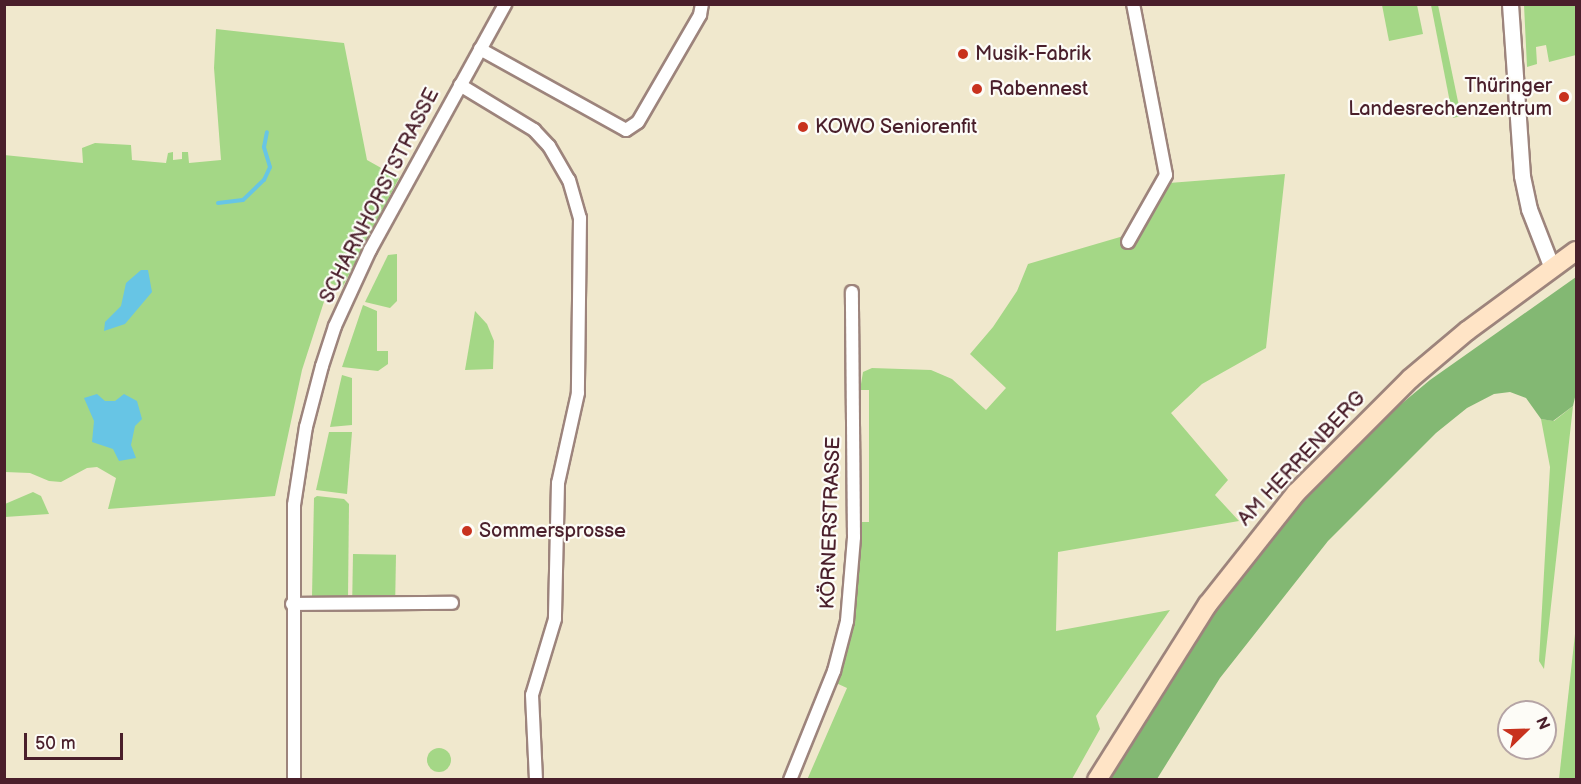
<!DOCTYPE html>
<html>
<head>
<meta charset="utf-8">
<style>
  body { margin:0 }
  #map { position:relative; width:1581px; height:784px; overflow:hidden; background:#f0e8cd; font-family:"Balsamiq Sans",sans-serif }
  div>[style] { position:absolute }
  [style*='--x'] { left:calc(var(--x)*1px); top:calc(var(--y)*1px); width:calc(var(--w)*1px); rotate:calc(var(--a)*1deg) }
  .green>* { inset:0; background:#a4d786; transform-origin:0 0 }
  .round { border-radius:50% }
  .forest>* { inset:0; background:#83b873 }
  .water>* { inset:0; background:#67c5e5 }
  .stream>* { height:4px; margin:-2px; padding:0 2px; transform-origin:2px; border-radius:2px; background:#67c5e5 }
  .roads { filter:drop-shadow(2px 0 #9d847c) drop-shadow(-2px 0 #9d847c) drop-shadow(0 2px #9d847c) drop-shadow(0 -2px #9d847c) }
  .minor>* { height:12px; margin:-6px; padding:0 6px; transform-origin:6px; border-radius:6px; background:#fff }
  .tertiary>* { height:15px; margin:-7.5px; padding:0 7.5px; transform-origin:7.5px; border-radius:7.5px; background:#fff }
  .secondary>* { height:18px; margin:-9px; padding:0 9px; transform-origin:9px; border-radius:9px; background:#ffe4c6 }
  .dots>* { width:16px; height:16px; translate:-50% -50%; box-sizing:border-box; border:3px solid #fdfcf7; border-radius:50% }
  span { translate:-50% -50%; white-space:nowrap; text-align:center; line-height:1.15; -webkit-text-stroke:4.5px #fdfcf7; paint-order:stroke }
  .poi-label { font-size:20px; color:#4a1f2b }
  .left { translate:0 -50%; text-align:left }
  .right { translate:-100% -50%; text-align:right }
  .street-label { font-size:20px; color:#4a1f2b }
  .frame { position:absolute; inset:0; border:6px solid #4a1f2b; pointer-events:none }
  .north { position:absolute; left:1497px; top:700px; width:60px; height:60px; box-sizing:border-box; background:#fdfcf7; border:2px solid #b5a4a5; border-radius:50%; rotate:67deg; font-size:16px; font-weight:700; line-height:24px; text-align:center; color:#4a1f2b }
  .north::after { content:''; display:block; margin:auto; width:21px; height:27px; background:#c8321e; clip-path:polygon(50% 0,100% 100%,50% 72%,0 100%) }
  .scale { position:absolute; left:24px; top:733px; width:99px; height:27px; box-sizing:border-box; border:3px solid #4a1f2b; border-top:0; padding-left:8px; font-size:18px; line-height:21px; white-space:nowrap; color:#4a1f2b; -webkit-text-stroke:4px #fdfcf7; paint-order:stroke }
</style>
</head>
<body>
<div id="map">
  <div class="green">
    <i style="clip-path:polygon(1382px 5px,1417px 5px,1423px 34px,1389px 41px)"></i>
    <i style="clip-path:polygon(1431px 5px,1438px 5px,1461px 116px,1453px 118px)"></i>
    <i style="clip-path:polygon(1524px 5px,1576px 5px,1576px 55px,1549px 62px,1546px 45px,1536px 47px,1537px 64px,1527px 67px)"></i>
    <i style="clip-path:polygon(216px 29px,344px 43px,367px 160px,399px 178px,342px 288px,330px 283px,302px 370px,275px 496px,108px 509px,116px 478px,97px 467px,87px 468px,61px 482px,49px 481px,30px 473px,5px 472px,4px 155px,83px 163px,82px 148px,95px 143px,131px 145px,132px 160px,166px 163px,168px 153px,173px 152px,173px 160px,182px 159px,182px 152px,188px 152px,189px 163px,221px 160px,214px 68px)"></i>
    <i style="clip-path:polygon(1285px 174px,1266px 348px,1202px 384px,1171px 413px,1228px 480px,1215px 495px,1239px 521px,1058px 552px,1056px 631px,1170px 610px,1096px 716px,1100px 729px,1072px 779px,807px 780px,847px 688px,836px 683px,853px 622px,860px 522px,869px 522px,869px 390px,860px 390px,863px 372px,872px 368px,931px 370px,952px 379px,986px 410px,1006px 388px,970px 354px,993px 327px,1017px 291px,1028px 264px,1144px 230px,1169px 183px)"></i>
    <i style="clip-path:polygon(397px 254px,397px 301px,390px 308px,365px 302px,388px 255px)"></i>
    <i style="clip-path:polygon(363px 305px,377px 311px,377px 351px,388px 351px,388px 364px,378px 371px,342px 367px)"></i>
    <i style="clip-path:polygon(475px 311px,487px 324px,494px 341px,493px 369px,465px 370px)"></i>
    <i style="clip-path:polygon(342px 375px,352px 378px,352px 425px,330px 427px)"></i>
    <i style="clip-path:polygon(1573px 406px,1544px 669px,1539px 661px,1550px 467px,1541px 419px,1554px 421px)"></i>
    <i style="clip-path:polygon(329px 432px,352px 432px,347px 494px,316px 490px)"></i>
    <i style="clip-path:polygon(33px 492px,41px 496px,49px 514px,5px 517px,5px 504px)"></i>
    <i style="clip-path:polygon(317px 496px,344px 499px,349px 504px,348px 598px,312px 596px,314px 498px)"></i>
    <i style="left:353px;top:554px;width:43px;height:45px;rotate:1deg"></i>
    <i style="clip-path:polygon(1576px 625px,1576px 779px,1559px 779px)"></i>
    <i class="round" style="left:427px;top:748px;width:24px;height:24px"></i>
  </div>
  <div class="forest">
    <i style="clip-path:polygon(1576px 277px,1576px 393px,1573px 406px,1553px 421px,1541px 419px,1526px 398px,1510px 392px,1494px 394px,1467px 408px,1436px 433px,1328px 541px,1220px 678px,1157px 779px,1106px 780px,1145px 712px,1221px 600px,1272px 534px,1318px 483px,1370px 430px,1430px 380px)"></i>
  </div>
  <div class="water">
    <i style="clip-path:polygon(141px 270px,148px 270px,152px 292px,125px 324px,104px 331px,105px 322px,121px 306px,126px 283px)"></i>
    <i style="clip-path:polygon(97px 394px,105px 401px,115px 401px,124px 394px,137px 401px,142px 419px,135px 426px,131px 445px,136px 458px,119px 461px,113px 449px,92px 442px,94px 421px,84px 398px)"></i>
  </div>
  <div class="stream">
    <i style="--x:218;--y:203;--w:25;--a:-7"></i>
    <i style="--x:243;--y:200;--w:29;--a:-44"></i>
    <i style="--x:264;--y:180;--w:14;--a:-65"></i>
    <i style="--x:270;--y:167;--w:21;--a:-107"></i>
    <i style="--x:264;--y:147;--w:15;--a:-79"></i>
  </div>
  <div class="roads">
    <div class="minor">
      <i style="--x:480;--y:49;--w:167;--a:29"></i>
      <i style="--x:626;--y:130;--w:14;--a:-34"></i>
      <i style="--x:638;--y:122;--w:124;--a:-59.9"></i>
      <i style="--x:700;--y:15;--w:11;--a:-80"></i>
      <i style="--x:460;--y:85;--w:87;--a:31.3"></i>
      <i style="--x:534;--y:130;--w:22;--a:47"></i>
      <i style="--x:549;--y:146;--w:39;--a:60"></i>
      <i style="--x:569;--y:180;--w:40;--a:74"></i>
      <i style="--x:580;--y:218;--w:175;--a:90.7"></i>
      <i style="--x:578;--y:393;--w:92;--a:102.5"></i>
      <i style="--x:558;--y:483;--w:136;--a:91.3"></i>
      <i style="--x:555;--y:619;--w:79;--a:106.8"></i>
      <i style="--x:532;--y:695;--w:85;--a:87.3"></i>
      <i style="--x:1128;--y:242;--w:77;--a:-60.4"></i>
      <i style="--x:1166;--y:175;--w:174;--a:-100.9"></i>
      <i style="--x:292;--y:604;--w:160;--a:-0.4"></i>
      <i style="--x:294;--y:780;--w:275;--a:-90"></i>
      <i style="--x:294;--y:505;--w:79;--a:-81.3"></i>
      <i style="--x:306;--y:427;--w:63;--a:-75.3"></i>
      <i style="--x:322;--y:366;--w:42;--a:-72"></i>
      <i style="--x:335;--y:326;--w:84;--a:-65.3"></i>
      <i style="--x:370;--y:250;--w:281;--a:-61.2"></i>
      <i style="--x:790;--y:780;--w:118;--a:-68"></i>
      <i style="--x:834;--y:671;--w:52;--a:-75.4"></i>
      <i style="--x:847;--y:621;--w:84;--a:-85.2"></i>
      <i style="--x:854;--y:537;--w:245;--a:-90.5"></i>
    </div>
    <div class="tertiary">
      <i style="--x:1510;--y:4;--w:172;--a:86"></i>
      <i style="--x:1522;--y:176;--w:34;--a:78"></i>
      <i style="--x:1529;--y:209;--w:63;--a:68.7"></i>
    </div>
    <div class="secondary">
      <i style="--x:1097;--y:780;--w:208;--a:-57.8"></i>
      <i style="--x:1208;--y:604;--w:142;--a:-51.6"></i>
      <i style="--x:1296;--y:493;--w:161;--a:-45"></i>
      <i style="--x:1410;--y:379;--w:75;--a:-40.1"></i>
      <i style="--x:1467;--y:331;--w:135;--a:-36.3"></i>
    </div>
  </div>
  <div class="dots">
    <i style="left:963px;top:54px;background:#c8321e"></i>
    <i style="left:977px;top:89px;background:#c8321e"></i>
    <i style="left:1564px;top:97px;background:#c8321e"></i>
    <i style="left:803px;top:127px;background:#c8321e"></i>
    <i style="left:467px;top:531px;background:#c8321e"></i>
  </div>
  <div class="poi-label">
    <span class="left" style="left:975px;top:54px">Musik-Fabrik</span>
    <span class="right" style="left:1552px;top:98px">Thüringer<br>Landesrechenzentrum</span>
    <span class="left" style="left:989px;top:89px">Rabennest</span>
    <span class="left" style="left:815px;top:127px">KOWO Seniorenfit</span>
    <span class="left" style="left:479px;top:531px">Sommersprosse</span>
  </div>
  <div class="street-label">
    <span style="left:380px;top:196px;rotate:-63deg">SCHARNHORSTSTRASSE</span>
    <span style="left:1302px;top:459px;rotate:-47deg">AM HERRENBERG</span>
    <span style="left:831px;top:523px;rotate:-88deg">KÖRNERSTRASSE</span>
  </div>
  <div class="frame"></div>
  <div class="north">N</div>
  <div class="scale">50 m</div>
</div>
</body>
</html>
